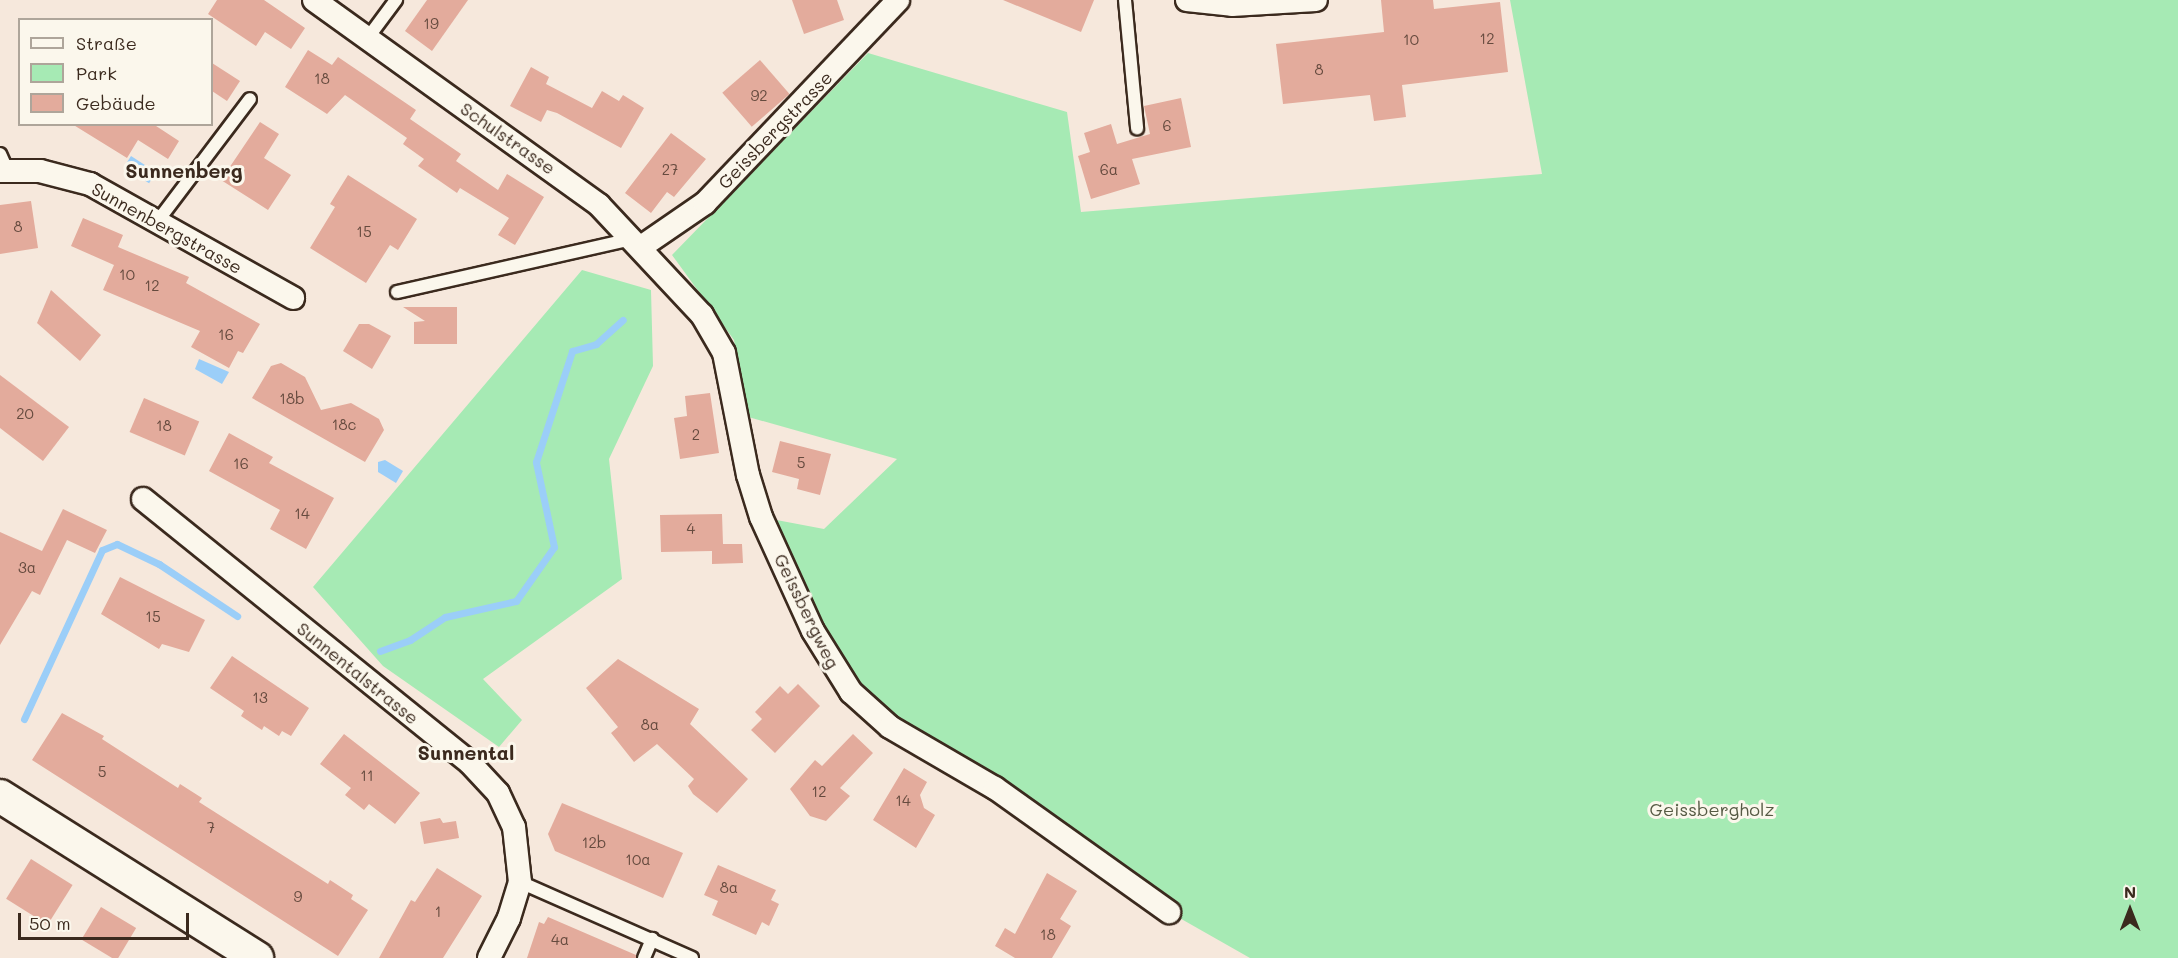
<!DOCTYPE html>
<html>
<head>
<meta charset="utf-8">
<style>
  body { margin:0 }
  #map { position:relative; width:2178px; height:958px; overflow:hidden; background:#f6e8dc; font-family:Mali,sans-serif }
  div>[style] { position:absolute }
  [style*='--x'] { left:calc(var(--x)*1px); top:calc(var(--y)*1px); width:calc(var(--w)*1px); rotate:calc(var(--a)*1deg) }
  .green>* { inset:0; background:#a6eab4 }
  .water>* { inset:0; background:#9bcef8; transform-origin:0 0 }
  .stream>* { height:7px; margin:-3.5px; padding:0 3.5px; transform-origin:3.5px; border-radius:3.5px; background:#9bcef8 }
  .building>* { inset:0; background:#e3ab9c; transform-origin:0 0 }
  .roads { filter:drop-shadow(2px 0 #3b2a1e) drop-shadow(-2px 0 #3b2a1e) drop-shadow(0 2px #3b2a1e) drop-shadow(0 -2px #3b2a1e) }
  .lane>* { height:12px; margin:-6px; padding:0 6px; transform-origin:6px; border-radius:6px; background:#fbf7ec }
  .street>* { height:22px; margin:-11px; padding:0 11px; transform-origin:11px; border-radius:11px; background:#fbf7ec }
  .secondary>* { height:32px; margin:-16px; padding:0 16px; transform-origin:16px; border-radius:16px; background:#fbf7ec }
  span { translate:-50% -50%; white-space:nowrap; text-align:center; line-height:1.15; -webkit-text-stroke:6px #fbf7ec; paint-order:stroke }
  .number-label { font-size:15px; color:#654a3e }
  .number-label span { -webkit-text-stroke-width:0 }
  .street-label { font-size:18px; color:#3b2a1e }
  .park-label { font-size:18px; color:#565a44 }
  .neighbourhood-label { font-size:20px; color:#3b2a1e; font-weight:700 }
  .legend { position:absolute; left:18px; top:18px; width:195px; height:108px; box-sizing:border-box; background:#fbf7ec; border:2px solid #aea59a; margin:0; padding:8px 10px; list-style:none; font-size:18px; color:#3b2a1e }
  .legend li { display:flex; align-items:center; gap:12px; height:30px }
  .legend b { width:30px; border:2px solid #aea59a }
  .north { position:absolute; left:2100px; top:880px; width:60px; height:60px; -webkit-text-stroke:4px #fbf7ec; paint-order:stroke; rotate:0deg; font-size:16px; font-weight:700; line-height:24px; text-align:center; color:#3b2a1e }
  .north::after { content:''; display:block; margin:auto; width:21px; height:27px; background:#3b2a1e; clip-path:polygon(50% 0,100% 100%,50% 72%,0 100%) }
  .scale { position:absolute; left:18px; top:913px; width:171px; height:27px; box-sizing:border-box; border:3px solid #3b2a1e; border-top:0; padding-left:8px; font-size:18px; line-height:21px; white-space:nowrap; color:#3b2a1e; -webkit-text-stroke:4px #fbf7ec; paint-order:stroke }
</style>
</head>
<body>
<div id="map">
  <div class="green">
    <i style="clip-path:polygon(1510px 0,2178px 0,2178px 958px,1250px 958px,1169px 912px,863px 704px,761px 517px,824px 529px,897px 459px,745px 416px,734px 340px,672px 255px,868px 53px,1067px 112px,1081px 212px,1542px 174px)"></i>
    <i style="clip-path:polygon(582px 270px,651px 290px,653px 366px,609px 459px,622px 579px,483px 679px,522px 720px,499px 747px,383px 666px,313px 587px)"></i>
  </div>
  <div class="water">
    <i style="left:131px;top:156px;width:30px;height:13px;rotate:33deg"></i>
    <i style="clip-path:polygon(199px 359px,229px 372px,222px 384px,195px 369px)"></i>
    <i style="clip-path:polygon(385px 460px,403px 471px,396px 483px,378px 472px,378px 462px)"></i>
  </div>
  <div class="stream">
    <i style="--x:380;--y:651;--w:32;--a:-20"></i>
    <i style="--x:410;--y:640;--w:42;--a:-33.3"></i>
    <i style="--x:445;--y:617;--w:73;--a:-12.7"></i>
    <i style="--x:516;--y:601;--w:66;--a:-54.9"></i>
    <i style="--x:554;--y:547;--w:87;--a:-102"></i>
    <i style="--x:536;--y:462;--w:117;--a:-72"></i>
    <i style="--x:572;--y:351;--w:25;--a:-16"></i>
    <i style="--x:596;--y:344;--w:36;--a:-42"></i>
    <i style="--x:24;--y:719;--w:186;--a:-65.2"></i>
    <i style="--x:102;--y:550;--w:16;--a:-22"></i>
    <i style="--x:117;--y:544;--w:47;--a:25.5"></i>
    <i style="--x:159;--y:564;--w:94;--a:33.7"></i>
  </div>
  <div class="building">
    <i style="clip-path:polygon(217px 0,264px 0,305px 28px,291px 49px,265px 32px,256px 46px,208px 14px)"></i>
    <i style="clip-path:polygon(427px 0,468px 0,432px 51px,405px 31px)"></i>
    <i style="clip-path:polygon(792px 0,837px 0,844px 20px,804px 34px)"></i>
    <i style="clip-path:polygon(1003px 0,1094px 0,1081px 32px)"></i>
    <i style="clip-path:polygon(1381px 0,1433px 0,1434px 9px,1500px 2px,1508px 72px,1402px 85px,1406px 117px,1374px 121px,1370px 95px,1283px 104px,1276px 44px,1384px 32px)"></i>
    <i style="clip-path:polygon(308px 50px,332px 65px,338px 57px,416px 110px,410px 119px,461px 154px,456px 161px,498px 190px,507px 174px,544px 197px,515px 245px,498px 235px,509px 218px,460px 188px,457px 193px,418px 166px,424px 159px,403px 144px,407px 138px,345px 95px,327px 114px,285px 87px)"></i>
    <i style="left:760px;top:60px;width:45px;height:50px;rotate:49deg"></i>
    <i style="clip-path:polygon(212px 63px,240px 81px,227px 101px,212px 91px)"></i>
    <i style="clip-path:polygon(531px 67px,549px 77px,546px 84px,592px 108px,602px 91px,619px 101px,623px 95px,644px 108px,621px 148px,557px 113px,547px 110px,541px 122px,510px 106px)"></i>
    <i style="clip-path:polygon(1181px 98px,1191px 147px,1132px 159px,1140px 184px,1091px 199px,1078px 156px,1090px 152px,1084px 133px,1111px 124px,1117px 144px,1150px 134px,1144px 106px)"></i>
    <i style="clip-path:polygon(260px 122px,279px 134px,264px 158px,291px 175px,268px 210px,221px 180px)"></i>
    <i style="clip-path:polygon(72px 124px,153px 124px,179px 141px,168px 159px,138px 140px,127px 158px)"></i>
    <i style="clip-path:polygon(671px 133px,706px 159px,674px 197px,667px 192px,651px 213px,625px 193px)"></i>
    <i style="clip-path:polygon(348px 175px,417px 219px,398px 250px,390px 245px,366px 283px,310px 248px,335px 207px,330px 204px)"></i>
    <i style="clip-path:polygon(31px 201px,38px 248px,0 254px,0 205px)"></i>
    <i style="clip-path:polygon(83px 218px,123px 235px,118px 247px,189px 277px,186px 283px,260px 324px,243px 353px,238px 351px,229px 368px,191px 347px,200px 331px,103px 290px,114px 265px,71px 246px)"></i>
    <i style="clip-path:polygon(51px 290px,101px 335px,80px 361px,37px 323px)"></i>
    <i style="clip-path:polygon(403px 307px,457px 307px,457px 344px,414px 344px,414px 322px,425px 321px)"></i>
    <i style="clip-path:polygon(359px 324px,369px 324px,391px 336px,372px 369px,343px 351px)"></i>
    <i style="clip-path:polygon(281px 363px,305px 377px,321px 410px,351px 403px,379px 419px,384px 430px,365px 462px,252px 398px,271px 366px)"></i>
    <i style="clip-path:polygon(0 375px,69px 427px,43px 461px,0 428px)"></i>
    <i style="clip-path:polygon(710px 393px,719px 453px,680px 459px,674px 418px,687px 416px,685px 396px)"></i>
    <i style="left:144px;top:398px;width:60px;height:37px;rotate:23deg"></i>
    <i style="clip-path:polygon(229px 433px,273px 457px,269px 463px,334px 498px,306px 549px,270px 529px,280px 510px,209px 471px)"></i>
    <i style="clip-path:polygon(780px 441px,831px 454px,820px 495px,797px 489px,799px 479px,772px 472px)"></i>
    <i style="clip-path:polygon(63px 509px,107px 530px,95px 553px,67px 540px,40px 595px,32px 591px,0 645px,0 532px,42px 551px)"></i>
    <i style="clip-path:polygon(722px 514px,723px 544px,742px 544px,743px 563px,712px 564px,712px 551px,661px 552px,660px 515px)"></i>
    <i style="clip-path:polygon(120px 577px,205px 620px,189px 652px,162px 644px,159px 649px,101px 614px)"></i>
    <i style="clip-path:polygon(232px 656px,309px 708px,291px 736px,282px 731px,279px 736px,264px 726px,262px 730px,241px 716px,244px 711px,210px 688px)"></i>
    <i style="clip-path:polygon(618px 659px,699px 709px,690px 724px,748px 779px,717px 813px,693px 794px,688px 786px,694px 779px,657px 744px,634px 762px,611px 733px,618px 727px,586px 688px)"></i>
    <i style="clip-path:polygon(798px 684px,820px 706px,775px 753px,751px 730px,762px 719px,755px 712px,780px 686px,788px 694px)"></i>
    <i style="clip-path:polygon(62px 713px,104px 736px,102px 739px,178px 788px,180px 784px,202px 798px,199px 802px,328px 884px,330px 880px,353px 895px,351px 899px,368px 910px,338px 956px,32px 760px)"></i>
    <i style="clip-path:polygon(344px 734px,420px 793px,395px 824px,369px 804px,364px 810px,345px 795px,351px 788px,320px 764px)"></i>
    <i style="clip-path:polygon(853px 734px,873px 753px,840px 788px,850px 796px,826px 821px,810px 816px,790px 789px,815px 760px,822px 766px)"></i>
    <i style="clip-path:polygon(904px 768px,927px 782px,920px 795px,924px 808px,935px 815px,916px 848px,873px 820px)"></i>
    <i style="clip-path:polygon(562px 803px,683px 853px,663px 898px,555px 851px,548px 834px)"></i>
    <i style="clip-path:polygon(440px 818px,443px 823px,456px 821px,459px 838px,424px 844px,420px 822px)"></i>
    <i style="left:31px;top:859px;width:49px;height:47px;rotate:32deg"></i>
    <i style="clip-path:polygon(718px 865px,776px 890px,771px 900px,779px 904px,769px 926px,762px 922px,756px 935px,712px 915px,718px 901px,704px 895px)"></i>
    <i style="clip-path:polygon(437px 868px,482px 896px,443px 958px,379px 958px,411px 900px,415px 902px)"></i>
    <i style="clip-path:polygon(1047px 873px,1077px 891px,1060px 919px,1071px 926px,1052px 958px,1015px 958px,995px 946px,1005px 928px,1015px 934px)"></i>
    <i style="left:101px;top:907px;width:41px;height:38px;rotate:31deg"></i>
    <i style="clip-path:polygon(548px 917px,636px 955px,636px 958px,527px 958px,539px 922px,544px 924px)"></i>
  </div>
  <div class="roads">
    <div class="lane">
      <i style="--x:1125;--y:0;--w:129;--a:84.6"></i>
      <i style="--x:367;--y:39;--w:49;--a:-53.4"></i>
      <i style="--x:0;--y:154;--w:17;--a:66"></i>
      <i style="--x:157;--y:222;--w:154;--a:-52.9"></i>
      <i style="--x:397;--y:292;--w:242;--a:-12.7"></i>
      <i style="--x:520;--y:882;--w:188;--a:23.8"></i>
      <i style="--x:644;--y:958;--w:21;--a:-67"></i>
    </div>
    <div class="street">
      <i style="--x:314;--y:0;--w:351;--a:35.7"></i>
      <i style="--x:599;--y:205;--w:151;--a:46.9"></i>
      <i style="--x:702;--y:315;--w:44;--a:59.9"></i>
      <i style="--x:724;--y:353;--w:124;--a:78.9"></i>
      <i style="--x:748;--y:475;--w:44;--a:72.8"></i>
      <i style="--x:761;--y:517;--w:125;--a:65.5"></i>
      <i style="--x:813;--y:631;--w:72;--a:58.1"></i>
      <i style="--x:851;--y:692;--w:52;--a:41.9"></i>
      <i style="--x:890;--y:727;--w:121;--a:30.2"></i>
      <i style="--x:995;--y:788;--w:214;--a:35.5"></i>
      <i style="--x:1187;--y:0;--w:45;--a:6.3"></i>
      <i style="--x:1232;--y:5;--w:84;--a:-3.4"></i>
      <i style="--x:0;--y:171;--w:40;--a:0"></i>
      <i style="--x:40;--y:171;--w:52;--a:14.6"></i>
      <i style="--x:90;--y:184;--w:233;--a:29.3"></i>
      <i style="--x:641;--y:247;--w:78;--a:-34.5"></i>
      <i style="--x:705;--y:203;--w:280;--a:-46.4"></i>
      <i style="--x:143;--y:499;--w:420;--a:38.9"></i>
      <i style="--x:470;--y:763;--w:41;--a:47"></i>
      <i style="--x:498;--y:793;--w:38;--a:65"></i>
      <i style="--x:514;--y:827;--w:55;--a:83.8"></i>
      <i style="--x:520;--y:882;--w:38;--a:107"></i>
      <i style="--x:509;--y:918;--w:45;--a:116.6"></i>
    </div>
    <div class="secondary">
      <i style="--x:0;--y:796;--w:304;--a:32.2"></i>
    </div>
  </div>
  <div class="number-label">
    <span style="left:431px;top:24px">19</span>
    <span style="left:1487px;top:39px">12</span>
    <span style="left:1411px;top:40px">10</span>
    <span style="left:1319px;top:70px">8</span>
    <span style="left:322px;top:79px">18</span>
    <span style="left:759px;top:96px">92</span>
    <span style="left:1167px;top:126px">6</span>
    <span style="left:670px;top:170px">27</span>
    <span style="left:1109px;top:170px">6a</span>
    <span style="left:18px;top:227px">8</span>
    <span style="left:364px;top:232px">15</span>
    <span style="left:127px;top:275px">10</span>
    <span style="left:152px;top:286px">12</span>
    <span style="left:226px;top:335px">16</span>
    <span style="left:292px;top:399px">18b</span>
    <span style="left:25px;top:414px">20</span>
    <span style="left:344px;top:425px">18c</span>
    <span style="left:164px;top:426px">18</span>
    <span style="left:696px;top:435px">2</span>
    <span style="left:801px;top:463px">5</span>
    <span style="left:241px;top:464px">16</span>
    <span style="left:302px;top:514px">14</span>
    <span style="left:691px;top:529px">4</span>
    <span style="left:27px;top:568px">3a</span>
    <span style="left:153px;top:617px">15</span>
    <span style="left:260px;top:698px">13</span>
    <span style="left:650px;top:725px">8a</span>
    <span style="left:102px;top:772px">5</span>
    <span style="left:367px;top:776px">11</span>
    <span style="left:819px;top:792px">12</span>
    <span style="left:903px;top:801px">14</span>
    <span style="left:211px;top:828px">7</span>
    <span style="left:594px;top:843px">12b</span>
    <span style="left:638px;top:860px">10a</span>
    <span style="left:729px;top:888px">8a</span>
    <span style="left:298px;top:897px">9</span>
    <span style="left:438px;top:912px">1</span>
    <span style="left:1048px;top:935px">18</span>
    <span style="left:560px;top:940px">4a</span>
  </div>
  <div class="street-label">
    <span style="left:775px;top:130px;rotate:-46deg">Geissbergstrasse</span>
    <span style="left:508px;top:138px;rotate:35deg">Schulstrasse</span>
    <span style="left:167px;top:228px;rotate:29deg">Sunnenbergstrasse</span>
    <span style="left:807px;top:611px;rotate:64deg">Geissbergweg</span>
    <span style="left:358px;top:673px;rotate:39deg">Sunnentalstrasse</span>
  </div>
  <div class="park-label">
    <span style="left:1712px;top:809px">Geissbergholz</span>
  </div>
  <div class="neighbourhood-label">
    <span style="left:184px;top:170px">Sunnenberg</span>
    <span style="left:466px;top:752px">Sunnental</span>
  </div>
  <ul class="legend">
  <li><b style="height:8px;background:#fbf7ec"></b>Straße</li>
  <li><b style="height:16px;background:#a6eab4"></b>Park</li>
  <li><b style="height:16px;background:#e3ab9c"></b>Gebäude</li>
  </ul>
  <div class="north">N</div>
  <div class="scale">50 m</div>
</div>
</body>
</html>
